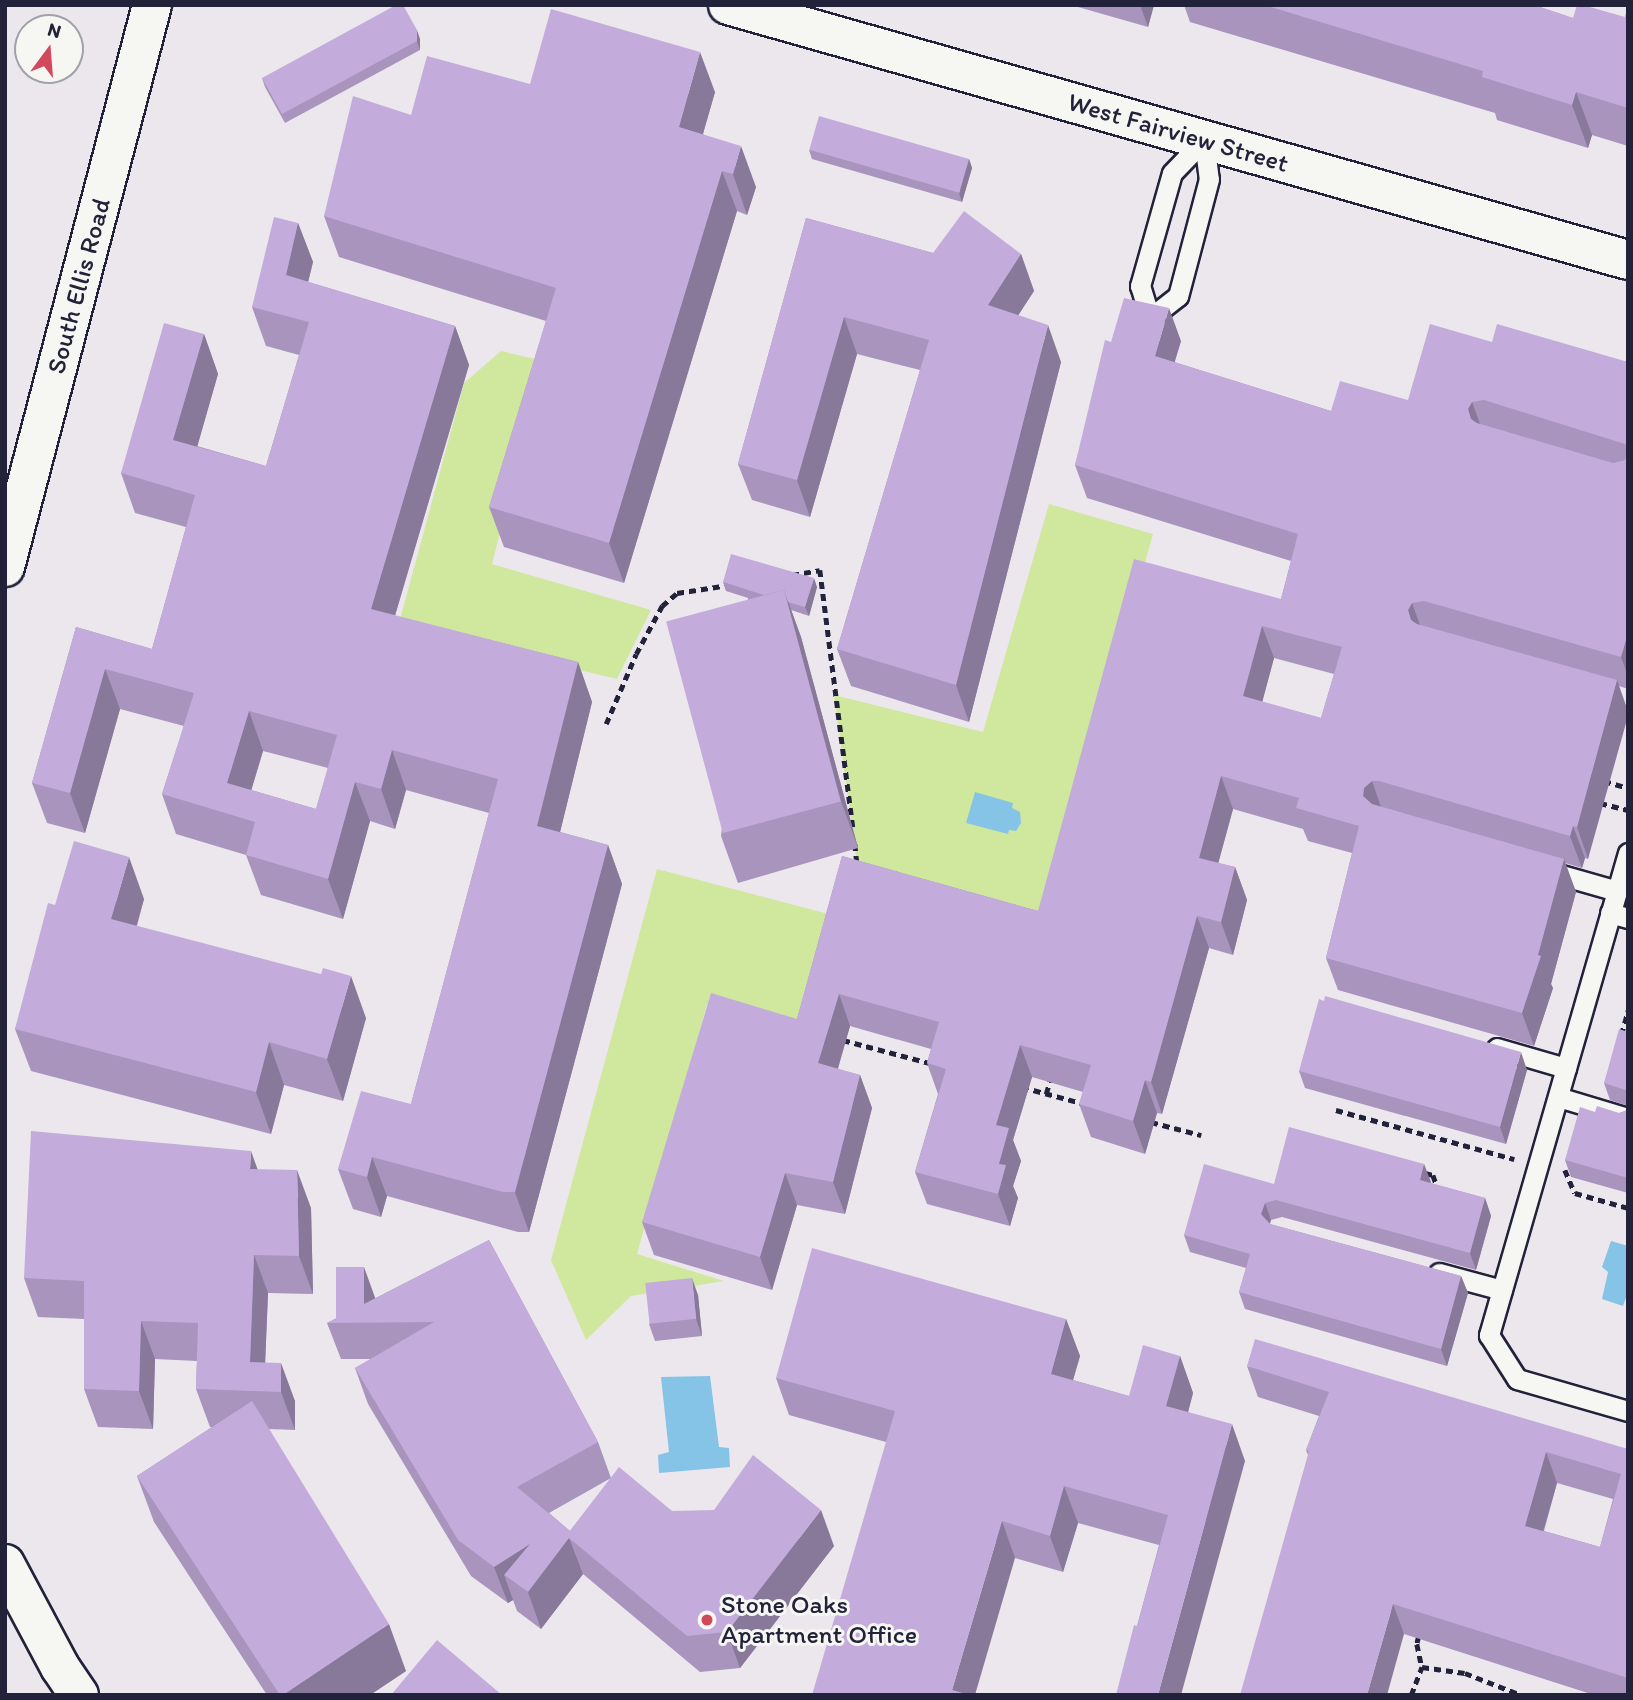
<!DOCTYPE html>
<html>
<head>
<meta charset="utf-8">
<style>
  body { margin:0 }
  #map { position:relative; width:1633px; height:1700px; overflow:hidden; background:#ece7ed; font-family:Itim,sans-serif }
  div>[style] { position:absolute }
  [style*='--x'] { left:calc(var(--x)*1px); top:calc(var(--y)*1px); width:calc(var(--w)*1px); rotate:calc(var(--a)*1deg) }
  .green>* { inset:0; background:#d0e89e }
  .water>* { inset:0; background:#85c4e6 }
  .path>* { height:4.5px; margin-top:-2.25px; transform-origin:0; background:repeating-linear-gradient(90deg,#22223b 0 7px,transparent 0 12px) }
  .roads { filter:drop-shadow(2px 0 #22223b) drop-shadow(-2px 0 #22223b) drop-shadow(0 2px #22223b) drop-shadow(0 -2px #22223b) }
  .service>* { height:19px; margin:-9.5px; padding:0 9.5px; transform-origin:9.5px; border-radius:9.5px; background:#f6f6f2 }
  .minor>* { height:38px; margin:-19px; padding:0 19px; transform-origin:19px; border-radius:19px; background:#f6f6f2 }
  .tertiary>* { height:38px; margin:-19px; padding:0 19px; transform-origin:19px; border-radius:19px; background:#f6f6f2 }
  .wall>* { inset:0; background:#a894bc }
  .shaded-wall>* { inset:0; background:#887899 }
  .building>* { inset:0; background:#c3acdb; transform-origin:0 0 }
  .dots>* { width:19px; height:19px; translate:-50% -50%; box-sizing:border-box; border:4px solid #f6f6f2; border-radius:50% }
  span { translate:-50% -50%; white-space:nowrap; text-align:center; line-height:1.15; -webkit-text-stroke:6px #f6f6f2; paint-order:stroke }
  .street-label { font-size:26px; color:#22223b }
  .poi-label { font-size:26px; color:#22223b }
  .left { translate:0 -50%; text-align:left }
  .frame { position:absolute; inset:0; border:7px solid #22223b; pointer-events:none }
  .north { position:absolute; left:14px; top:14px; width:70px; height:70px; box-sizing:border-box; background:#f6f6f2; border:2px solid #a1a1a9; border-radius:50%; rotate:16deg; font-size:19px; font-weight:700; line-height:28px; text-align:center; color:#22223b }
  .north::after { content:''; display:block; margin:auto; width:24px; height:32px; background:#d1495b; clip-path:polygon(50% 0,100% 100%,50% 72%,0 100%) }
</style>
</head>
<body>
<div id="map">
  <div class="green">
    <i style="clip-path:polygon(501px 351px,544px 361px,492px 564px,651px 610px,617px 679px,398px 627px,464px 383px)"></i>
    <i style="clip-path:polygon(1049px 504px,1153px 534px,1044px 924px,859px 878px,834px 695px,983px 732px)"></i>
    <i style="clip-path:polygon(657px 869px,836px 916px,799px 1026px,707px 1004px,637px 1254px,724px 1281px,631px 1296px,586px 1340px,551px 1260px)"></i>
  </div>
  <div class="water">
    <i style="clip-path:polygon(975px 792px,1013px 803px,1012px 808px,1020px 812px,1021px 823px,1016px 831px,1009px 830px,1008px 834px,966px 823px)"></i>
    <i style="clip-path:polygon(1611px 1241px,1628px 1246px,1628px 1292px,1623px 1306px,1602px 1299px,1608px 1272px,1602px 1267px)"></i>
    <i style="clip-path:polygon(710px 1376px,719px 1447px,729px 1448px,730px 1467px,659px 1473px,658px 1455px,669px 1452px,661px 1377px)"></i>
  </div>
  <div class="path">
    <i style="--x:792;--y:575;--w:28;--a:-10"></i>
    <i style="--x:820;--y:570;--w:260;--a:82.7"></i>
    <i style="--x:606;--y:724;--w:76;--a:-66.8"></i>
    <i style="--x:636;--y:654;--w:55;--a:-61.6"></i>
    <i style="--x:662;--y:606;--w:20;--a:-41"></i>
    <i style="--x:677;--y:593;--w:52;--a:-8.9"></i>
    <i style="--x:1604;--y:781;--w:25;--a:16"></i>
    <i style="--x:1600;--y:803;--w:29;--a:14"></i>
    <i style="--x:855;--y:844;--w:19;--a:84"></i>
    <i style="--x:1621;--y:1035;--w:26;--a:-74"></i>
    <i style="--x:843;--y:1040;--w:93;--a:14.9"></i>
    <i style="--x:1022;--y:1087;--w:65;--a:15.1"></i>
    <i style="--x:1046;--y:1094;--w:15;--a:-74"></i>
    <i style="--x:1336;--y:1110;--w:185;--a:15.4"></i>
    <i style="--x:1151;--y:1122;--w:52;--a:14.6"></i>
    <i style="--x:1565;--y:1170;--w:25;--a:67"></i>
    <i style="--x:1575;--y:1193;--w:55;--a:15.8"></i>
    <i style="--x:1425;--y:1173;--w:8;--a:14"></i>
    <i style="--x:1433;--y:1175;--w:15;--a:70"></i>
    <i style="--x:1419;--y:1636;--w:8;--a:104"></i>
    <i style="--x:1417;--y:1644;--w:24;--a:78"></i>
    <i style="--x:1422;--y:1667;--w:43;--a:7.9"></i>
    <i style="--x:1465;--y:1673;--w:60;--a:21.4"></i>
    <i style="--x:1411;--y:1695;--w:30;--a:-69"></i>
  </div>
  <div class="roads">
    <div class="service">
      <i style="--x:1204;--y:140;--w:39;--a:83"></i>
      <i style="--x:1209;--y:179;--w:121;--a:104.8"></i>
      <i style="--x:1178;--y:296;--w:36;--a:142"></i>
      <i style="--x:1150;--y:318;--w:34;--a:-107"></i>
      <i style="--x:1140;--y:286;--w:117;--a:-74.2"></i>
      <i style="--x:1172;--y:173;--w:46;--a:-45.9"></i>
      <i style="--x:1628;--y:853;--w:502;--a:106.09"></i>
      <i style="--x:1489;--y:1335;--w:52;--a:57.5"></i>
      <i style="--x:1517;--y:1379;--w:116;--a:16.1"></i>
      <i style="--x:1547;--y:871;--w:73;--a:15.9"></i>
      <i style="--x:1610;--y:913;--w:19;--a:16"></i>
      <i style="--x:1497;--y:1048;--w:72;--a:16.2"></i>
      <i style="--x:1558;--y:1097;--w:73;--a:16.7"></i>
      <i style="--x:1439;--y:1273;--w:65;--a:15.1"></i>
    </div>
    <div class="minor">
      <i style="--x:728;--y:5;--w:935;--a:15.82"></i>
    </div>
    <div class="tertiary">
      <i style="--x:5;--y:567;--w:581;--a:-75.34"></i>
      <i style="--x:5;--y:1564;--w:117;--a:61.9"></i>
      <i style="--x:60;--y:1667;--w:34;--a:56"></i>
    </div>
  </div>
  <div class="wall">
    <i style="clip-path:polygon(1071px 5px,1154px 5px,1148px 27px)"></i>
    <i style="clip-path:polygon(1184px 5px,1534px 5px,1573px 18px,1625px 17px,1628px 9px,1628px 146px,1592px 135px,1588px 148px,1497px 120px,1495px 113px,1190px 22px)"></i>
    <i style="clip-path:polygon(420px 39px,420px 50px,285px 123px,265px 87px,262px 78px)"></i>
    <i style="clip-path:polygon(715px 92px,703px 134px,756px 187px,747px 215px,737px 211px,624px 583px,504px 547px,489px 507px,546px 321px,339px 257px,324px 216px,411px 115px)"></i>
    <i style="clip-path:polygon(809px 150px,969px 159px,972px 168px,962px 202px,812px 159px)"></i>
    <i style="clip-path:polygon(806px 218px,933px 253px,1021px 254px,1034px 291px,1018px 315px,1061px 362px,969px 722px,851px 686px,837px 649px,920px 370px,857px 354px,810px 517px,752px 500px,738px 464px)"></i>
    <i style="clip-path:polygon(evenodd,298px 223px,313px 262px,308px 282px,455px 326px,469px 365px,395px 616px,578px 662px,592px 702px,560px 832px,608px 845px,622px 884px,529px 1232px,518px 1232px,387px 1196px,381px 1217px,353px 1209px,338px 1169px,411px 1104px,489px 813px,406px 790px,395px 829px,370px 821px,343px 919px,261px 895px,246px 855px,176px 834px,162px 794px,184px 726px,120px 709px,85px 833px,47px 823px,32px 783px,76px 627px,152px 649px,186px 527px,135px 513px,121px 473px,204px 334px,218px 374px,197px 446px,266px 466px,299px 355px,266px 346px,252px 307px,298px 223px,263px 751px,328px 768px,316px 809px,251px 790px,263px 751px)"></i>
    <i style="clip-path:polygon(evenodd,1181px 341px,1174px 362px,1331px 411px,1408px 400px,1492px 342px,1628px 362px,1628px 689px,1619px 686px,1588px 859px,1585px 858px,1582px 868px,1565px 863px,1576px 892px,1551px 984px,1553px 988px,1534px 1046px,1338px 990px,1326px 958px,1352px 853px,1308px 841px,1303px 829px,1233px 809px,1218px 863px,1235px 867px,1247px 900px,1233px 955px,1209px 948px,1162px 1114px,1157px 1113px,1145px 1154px,1091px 1137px,1079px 1104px,1083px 1092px,1032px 1077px,1013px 1140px,1021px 1161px,1013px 1186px,1018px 1198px,1010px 1226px,927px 1204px,915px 1172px,938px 1094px,927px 1063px,931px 1049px,850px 1026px,838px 1069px,860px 1075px,872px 1108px,845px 1214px,797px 1205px,772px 1290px,654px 1255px,642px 1222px,797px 1019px,842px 856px,1038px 911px,1281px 599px,1291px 561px,1087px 498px,1075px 465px,1111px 342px,1181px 341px,1274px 658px,1334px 674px,1321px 718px,1262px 702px,1274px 658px)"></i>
    <i style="clip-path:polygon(723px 582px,817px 587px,809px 616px,791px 610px,801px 637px,858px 848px,738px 883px,721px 836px,748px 598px,726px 591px)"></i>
    <i style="clip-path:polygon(144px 899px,137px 926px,366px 1018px,343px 1101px,284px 1085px,271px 1134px,31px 1071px,15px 1029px,55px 905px)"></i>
    <i style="clip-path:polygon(1628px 1032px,1628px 1106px,1610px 1100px,1604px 1083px)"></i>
    <i style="clip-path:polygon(1527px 1070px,1506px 1144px,1305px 1088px,1299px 1071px)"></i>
    <i style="clip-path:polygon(1628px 1110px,1628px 1193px,1571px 1177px,1565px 1160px,1595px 1112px,1619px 1113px)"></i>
    <i style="clip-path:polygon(1424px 1164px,1430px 1183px,1485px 1198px,1491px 1216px,1476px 1270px,1282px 1217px,1271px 1220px,1270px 1224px,1461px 1276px,1468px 1293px,1447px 1366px,1245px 1309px,1239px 1292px,1246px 1268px,1190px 1252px,1184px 1235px,1274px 1184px)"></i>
    <i style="clip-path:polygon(257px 1169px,311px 1208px,313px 1294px,268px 1293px,265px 1362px,295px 1401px,295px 1430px,269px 1429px,406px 1671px,370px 1695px,267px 1695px,154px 1522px,137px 1476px,212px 1427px,210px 1427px,196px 1389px,197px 1361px,155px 1359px,153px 1429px,98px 1427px,84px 1389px,84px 1319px,38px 1317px,24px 1278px)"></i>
    <i style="clip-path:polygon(evenodd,489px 1240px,598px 1442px,611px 1478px,672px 1511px,834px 1546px,740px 1668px,700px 1672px,583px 1574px,541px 1629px,517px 1611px,513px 1600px,508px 1603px,471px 1576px,368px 1404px,355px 1368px,371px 1359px,341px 1359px,327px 1323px,489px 1240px,611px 1478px,570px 1531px,549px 1513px,611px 1478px)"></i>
    <i style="clip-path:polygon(698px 1295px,702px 1336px,655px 1341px,649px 1324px)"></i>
    <i style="clip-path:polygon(1066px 1319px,1080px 1356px,1073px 1380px,1129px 1396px,1180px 1356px,1193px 1393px,1188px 1412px,1245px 1461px,1137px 1626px,1159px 1545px,1078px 1523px,1063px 1572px,1015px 1558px,886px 1442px,789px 1415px,776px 1378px)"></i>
    <i style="clip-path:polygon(evenodd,1247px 1366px,1628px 1449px,1628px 1695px,1594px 1695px,1404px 1634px,1308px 1455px,1306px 1450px,1319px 1416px,1258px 1397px,1247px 1366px,1557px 1483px,1613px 1499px,1600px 1547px,1544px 1531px,1557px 1483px)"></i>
  </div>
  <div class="shaded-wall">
    <i style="clip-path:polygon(1140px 5px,1154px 5px,1148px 27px)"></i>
    <i style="clip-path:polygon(417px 30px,420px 39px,420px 50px,417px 41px)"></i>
    <i style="clip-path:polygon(700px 52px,715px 92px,693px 168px,679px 127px)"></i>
    <i style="clip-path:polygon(1576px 92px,1592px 135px,1588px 148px,1572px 105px)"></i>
    <i style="clip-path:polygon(741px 146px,756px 187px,747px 215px,733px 174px)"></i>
    <i style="clip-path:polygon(969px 159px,972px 168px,962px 202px,959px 193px)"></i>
    <i style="clip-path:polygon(722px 171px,737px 211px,624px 583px,609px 543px)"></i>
    <i style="clip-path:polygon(298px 223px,313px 262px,300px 315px,286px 275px)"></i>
    <i style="clip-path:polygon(1021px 254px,1034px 291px,1001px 342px,988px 305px)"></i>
    <i style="clip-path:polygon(1169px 308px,1181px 341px,1167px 388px,1155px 356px)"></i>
    <i style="clip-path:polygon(844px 317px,857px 354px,810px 517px,797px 480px)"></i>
    <i style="clip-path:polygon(1048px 325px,1061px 362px,969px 722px,956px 685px)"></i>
    <i style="clip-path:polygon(455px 326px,469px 365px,385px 649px,371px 609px)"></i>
    <i style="clip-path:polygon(204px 334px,218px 374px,188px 479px,173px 440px)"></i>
    <i style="clip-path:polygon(1472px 402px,1484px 435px,1471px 419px,1468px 409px)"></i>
    <i style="clip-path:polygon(814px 578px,817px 587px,809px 616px,805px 607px)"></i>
    <i style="clip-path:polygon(784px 590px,801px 637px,858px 848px,841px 801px)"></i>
    <i style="clip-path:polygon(1412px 603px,1424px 636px,1411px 620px,1408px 610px)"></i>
    <i style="clip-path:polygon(1262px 626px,1274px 658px,1255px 729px,1243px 696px)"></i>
    <i style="clip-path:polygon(1628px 633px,1628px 676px,1621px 657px)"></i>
    <i style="clip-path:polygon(578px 662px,592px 702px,552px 865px,537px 826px)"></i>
    <i style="clip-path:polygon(105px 669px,120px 709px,85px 833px,70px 793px)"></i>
    <i style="clip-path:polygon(1617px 680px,1628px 711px,1628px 716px,1588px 859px,1577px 827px)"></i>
    <i style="clip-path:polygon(249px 711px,263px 751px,243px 818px,227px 783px)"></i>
    <i style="clip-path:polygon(392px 750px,406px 790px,395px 829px,381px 789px)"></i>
    <i style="clip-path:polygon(1221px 776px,1233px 809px,1211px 890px,1199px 858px)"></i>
    <i style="clip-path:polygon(1372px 781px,1383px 813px,1376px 821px,1363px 796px,1364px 788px)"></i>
    <i style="clip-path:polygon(355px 782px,370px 821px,343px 919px,328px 879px)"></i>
    <i style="clip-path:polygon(1573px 826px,1585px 858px,1582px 868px,1570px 836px)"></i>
    <i style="clip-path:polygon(608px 845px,622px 884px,529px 1232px,515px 1192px)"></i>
    <i style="clip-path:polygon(129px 857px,144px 899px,126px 962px,111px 919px)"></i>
    <i style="clip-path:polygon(1564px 859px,1576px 892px,1551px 984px,1553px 988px,1534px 1046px,1522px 1013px)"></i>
    <i style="clip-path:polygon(1235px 867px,1247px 900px,1233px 955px,1221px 922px)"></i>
    <i style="clip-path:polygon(1197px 916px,1209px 948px,1162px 1114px,1151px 1082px)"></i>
    <i style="clip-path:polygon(351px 976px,366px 1018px,343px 1101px,327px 1059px)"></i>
    <i style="clip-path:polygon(839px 994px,850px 1026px,830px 1095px,818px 1063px)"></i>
    <i style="clip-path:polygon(269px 1042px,284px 1085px,271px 1134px,256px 1092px)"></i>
    <i style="clip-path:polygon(1020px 1045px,1032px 1077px,1013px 1140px,1021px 1161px,1013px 1186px,1018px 1198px,1010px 1226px,998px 1194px,999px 1164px,996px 1125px)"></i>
    <i style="clip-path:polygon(1521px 1052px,1527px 1070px,1506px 1144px,1500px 1127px)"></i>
    <i style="clip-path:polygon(860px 1075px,872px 1108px,845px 1214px,833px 1182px)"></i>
    <i style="clip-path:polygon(1145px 1080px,1157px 1113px,1145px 1154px,1133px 1121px)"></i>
    <i style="clip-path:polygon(251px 1151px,265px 1190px,250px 1169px)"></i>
    <i style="clip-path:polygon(372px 1157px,387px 1196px,381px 1217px,367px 1177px)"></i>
    <i style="clip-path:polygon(1424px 1164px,1431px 1182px,1426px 1197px,1420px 1180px)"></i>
    <i style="clip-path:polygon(297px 1170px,311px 1208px,313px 1294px,299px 1256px)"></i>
    <i style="clip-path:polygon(785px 1173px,797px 1205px,772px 1290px,760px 1257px)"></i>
    <i style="clip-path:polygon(1485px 1198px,1491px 1216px,1476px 1270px,1470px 1253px)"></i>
    <i style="clip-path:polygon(1265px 1203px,1271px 1220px,1267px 1231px,1261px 1214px)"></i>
    <i style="clip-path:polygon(254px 1255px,268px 1293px,264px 1391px,250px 1362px)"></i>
    <i style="clip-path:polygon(364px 1267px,377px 1303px,364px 1304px)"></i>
    <i style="clip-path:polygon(1461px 1276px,1468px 1293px,1447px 1366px,1441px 1349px)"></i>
    <i style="clip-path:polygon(692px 1278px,698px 1295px,702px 1336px,696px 1319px)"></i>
    <i style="clip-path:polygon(1066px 1319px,1080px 1356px,1064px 1411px,1051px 1374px)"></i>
    <i style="clip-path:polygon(141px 1321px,155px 1359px,153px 1429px,139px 1391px)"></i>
    <i style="clip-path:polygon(1180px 1356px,1193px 1393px,1180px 1443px,1166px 1406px)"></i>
    <i style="clip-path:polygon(281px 1363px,295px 1401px,295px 1430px,281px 1392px)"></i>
    <i style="clip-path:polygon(1232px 1424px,1245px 1461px,1181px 1695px,1158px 1695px)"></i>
    <i style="clip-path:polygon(1546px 1452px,1557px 1483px,1536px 1556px,1525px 1526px)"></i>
    <i style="clip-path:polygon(1064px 1486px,1078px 1523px,1063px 1572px,1050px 1536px)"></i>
    <i style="clip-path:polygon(821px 1510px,834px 1546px,740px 1668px,727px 1632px)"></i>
    <i style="clip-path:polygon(1002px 1521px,1015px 1558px,975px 1695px,954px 1695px,952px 1690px)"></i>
    <i style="clip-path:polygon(569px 1538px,583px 1574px,541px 1629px,528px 1592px,504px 1575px,513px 1600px,508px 1603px,494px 1567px,530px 1544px)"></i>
    <i style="clip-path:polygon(1393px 1604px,1404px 1634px,1387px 1695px,1367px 1695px)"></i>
    <i style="clip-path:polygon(389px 1624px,406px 1671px,370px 1695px,283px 1695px)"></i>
  </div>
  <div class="building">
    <i style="clip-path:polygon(396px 5px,403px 5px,417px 30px,417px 41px,282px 114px,262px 78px)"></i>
    <i style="clip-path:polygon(1264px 5px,1534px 5px,1573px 18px,1577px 5px,1583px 5px,1625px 17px,1627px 8px,1628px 108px,1576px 92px,1572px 105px,1482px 77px,1483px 71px)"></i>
    <i style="clip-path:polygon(551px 9px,700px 52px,679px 127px,741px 146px,733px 174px,722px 171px,609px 543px,489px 507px,556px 288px,324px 216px,353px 96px,411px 115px,427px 56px,530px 84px)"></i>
    <i style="left:819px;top:116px;width:156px;height:35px;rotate:16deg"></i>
    <i style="clip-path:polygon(964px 211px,1021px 254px,988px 305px,1048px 325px,956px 685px,837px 649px,929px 340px,844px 317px,797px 480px,738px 464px,806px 218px,933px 253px)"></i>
    <i style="clip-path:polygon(evenodd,274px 217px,298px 223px,286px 275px,455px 326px,371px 609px,578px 662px,537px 826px,608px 845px,515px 1192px,503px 1192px,372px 1157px,367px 1177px,338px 1169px,361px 1091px,411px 1104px,498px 779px,392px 750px,381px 789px,355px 782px,328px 879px,246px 855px,255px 822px,162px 794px,194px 693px,105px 669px,70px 793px,32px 783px,76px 627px,152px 649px,195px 495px,121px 473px,164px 323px,204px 334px,173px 440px,266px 466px,309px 322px,252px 307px,274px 217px,249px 711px,337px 735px,316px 809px,227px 783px,249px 711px)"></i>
    <i style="clip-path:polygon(evenodd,1124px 298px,1169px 308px,1155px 356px,1331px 411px,1340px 381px,1408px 400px,1430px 324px,1492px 342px,1497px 324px,1628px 362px,1628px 448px,1625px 444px,1484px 400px,1472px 402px,1468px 409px,1471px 419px,1477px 423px,1613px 463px,1625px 460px,1628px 450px,1628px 633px,1621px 657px,1424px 601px,1412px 603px,1408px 610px,1411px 620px,1417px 624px,1617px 680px,1577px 827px,1573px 826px,1570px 836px,1379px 781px,1372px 781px,1364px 788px,1363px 796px,1372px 804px,1564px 859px,1538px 955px,1541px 956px,1522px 1013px,1326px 958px,1359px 826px,1296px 808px,1299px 798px,1221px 776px,1199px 858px,1235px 867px,1221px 922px,1197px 916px,1151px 1082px,1145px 1080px,1133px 1121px,1079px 1104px,1091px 1065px,1020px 1045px,996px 1125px,1009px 1128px,999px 1164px,1006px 1165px,998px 1194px,915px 1172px,946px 1069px,927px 1063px,939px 1022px,839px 994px,818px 1063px,860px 1075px,833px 1182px,785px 1173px,760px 1257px,642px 1222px,711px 993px,797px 1019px,842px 856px,1038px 911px,1134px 559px,1281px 599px,1298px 534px,1075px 465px,1105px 340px,1111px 342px,1124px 298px,1262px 626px,1342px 647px,1321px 718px,1243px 696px,1262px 626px)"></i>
    <i style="clip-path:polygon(731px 554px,814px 578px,805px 607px,788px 602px,784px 590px,764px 595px,723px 582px)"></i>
    <i style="left:784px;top:590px;width:219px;height:122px;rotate:75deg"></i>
    <i style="clip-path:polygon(74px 841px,129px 857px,111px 919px,321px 974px,323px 968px,351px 976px,327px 1059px,269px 1042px,256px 1092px,15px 1029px,48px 903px,55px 905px)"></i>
    <i style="clip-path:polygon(1325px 996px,1521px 1052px,1500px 1127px,1299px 1071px,1319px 999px,1324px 1001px)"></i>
    <i style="clip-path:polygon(1619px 1029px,1628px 1032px,1628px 1091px,1604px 1083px)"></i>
    <i style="clip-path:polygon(1597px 1106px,1619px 1113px,1628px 1110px,1628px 1178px,1565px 1160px,1580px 1107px,1595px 1112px)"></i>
    <i style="clip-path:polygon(1289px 1127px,1424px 1164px,1420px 1180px,1485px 1198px,1470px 1253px,1276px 1200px,1265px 1203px,1261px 1214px,1270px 1224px,1461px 1276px,1441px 1349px,1239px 1292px,1250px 1254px,1184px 1235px,1204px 1164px,1274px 1184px)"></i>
    <i style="clip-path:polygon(31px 1131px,251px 1151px,250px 1169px,297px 1170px,299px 1256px,254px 1255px,250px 1362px,281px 1363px,281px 1392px,196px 1389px,198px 1323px,141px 1321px,139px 1391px,84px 1389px,84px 1281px,24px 1278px)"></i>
    <i style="clip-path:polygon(489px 1240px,598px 1442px,517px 1487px,570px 1531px,619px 1467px,672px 1511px,714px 1510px,753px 1455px,821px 1510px,727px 1632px,687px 1636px,569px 1538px,528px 1592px,504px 1575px,530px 1544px,494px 1567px,458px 1540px,355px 1368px,434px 1322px,327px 1323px,336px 1319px,336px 1267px,364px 1267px,364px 1304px)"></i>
    <i style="clip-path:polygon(812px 1248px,1066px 1319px,1051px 1374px,1129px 1396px,1143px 1345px,1180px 1356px,1166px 1406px,1232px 1424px,1158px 1695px,1116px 1695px,1134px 1625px,1137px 1626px,1168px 1515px,1064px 1486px,1050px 1536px,1002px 1521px,952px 1690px,970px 1695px,812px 1695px,895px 1411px,776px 1378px)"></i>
    <i style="left:692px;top:1278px;width:41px;height:47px;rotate:84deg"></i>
    <i style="clip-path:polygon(evenodd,1255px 1339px,1628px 1449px,1628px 1678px,1393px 1604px,1367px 1695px,1240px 1695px,1309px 1451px,1306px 1450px,1329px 1392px,1247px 1366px,1255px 1339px,1546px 1452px,1621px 1474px,1600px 1547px,1525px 1526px,1546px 1452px)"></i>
    <i style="clip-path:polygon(252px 1401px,389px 1624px,283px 1695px,280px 1695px,137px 1476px)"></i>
    <i style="clip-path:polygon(437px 1640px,502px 1695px,391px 1695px)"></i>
  </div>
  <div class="dots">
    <i style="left:707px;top:1620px;background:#d1495b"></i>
  </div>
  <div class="street-label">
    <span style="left:1178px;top:133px;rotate:16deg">West Fairview Street</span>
    <span style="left:79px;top:286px;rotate:-75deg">South Ellis Road</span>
  </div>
  <div class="poi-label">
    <span class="left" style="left:721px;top:1620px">Stone Oaks<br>Apartment Office</span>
  </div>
  <div class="frame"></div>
  <div class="north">N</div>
</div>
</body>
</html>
